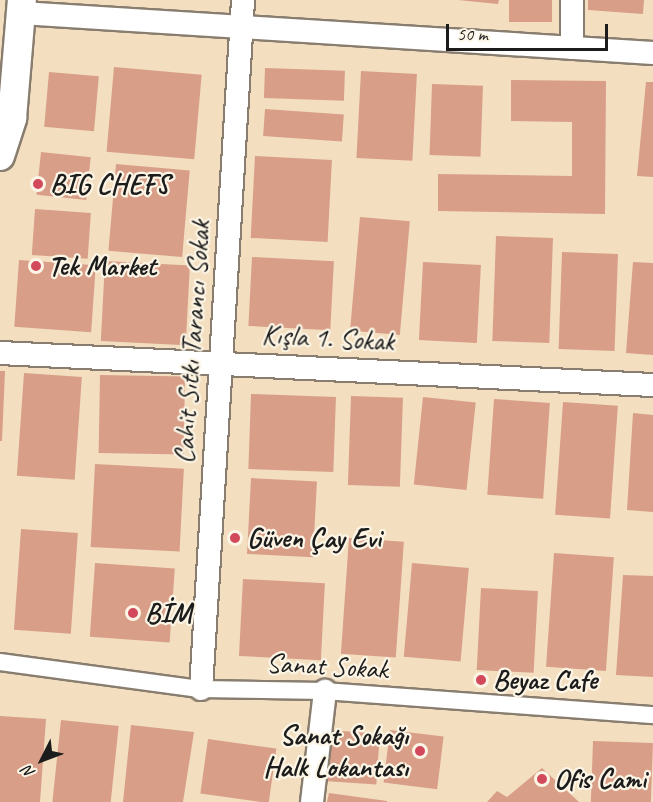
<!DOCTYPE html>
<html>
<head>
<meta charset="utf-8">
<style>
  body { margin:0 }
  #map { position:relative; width:653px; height:802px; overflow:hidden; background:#f3dec0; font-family:Caveat,sans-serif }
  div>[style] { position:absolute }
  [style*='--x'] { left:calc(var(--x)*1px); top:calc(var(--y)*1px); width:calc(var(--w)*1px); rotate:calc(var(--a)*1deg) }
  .building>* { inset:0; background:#d89e88; transform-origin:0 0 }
  .roads { filter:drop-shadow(2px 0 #887d6e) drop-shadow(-2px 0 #887d6e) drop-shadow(0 2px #887d6e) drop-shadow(0 -2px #887d6e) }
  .pedestrian>* { height:16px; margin:-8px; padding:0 8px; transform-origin:8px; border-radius:8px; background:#fff }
  .minor>* { height:22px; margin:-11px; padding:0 11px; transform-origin:11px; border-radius:11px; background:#fff }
  .tertiary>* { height:28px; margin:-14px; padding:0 14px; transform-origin:14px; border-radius:14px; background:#fff }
  .dots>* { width:16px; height:16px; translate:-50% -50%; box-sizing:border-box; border:3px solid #fcf5e5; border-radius:50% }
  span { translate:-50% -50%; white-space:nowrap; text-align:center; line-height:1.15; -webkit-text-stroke:4.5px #fcf5e5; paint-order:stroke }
  .poi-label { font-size:28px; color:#1c1c1c; font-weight:700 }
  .left { translate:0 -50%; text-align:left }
  .right { translate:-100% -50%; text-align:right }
  .street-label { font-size:28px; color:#1c1c1c }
  .north { position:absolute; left:12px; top:730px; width:60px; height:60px; -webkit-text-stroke:4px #fcf5e5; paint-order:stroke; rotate:228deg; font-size:16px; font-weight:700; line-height:24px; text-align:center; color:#1c1c1c }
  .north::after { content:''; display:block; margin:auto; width:21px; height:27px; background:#1c1c1c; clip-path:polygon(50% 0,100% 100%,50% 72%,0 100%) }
  .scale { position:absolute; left:446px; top:24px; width:162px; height:27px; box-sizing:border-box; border:3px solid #1c1c1c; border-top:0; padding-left:8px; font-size:18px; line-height:21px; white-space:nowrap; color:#1c1c1c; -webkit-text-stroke:4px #fcf5e5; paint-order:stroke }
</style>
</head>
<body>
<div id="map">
  <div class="building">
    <i style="clip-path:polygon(458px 0,499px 0,498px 4px)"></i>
    <i style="left:509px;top:0;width:43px;height:22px"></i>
    <i style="clip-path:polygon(588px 0,644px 0,643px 14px,588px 10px)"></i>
    <i style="left:114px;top:67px;width:88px;height:85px;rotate:5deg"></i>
    <i style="left:265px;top:68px;width:80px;height:30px;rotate:2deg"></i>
    <i style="left:361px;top:71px;width:56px;height:87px;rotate:3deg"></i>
    <i style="left:49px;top:72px;width:50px;height:55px;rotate:5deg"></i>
    <i style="clip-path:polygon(511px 80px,606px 81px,605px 214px,438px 211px,438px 174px,572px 176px,572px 122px,511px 121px)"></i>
    <i style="clip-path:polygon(646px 82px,653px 82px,653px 177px,637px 176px)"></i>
    <i style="left:432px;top:84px;width:51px;height:71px;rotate:2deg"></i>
    <i style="left:265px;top:109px;width:79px;height:27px;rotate:4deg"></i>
    <i style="left:41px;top:152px;width:50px;height:43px;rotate:6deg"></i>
    <i style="left:255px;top:156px;width:77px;height:82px;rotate:3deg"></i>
    <i style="left:116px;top:164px;width:74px;height:87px;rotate:5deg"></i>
    <i style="left:35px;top:209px;width:56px;height:46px;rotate:4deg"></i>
    <i style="left:360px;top:217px;width:50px;height:114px;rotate:5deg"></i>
    <i style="left:496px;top:236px;width:57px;height:105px;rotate:2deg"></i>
    <i style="left:562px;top:252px;width:56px;height:97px;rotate:2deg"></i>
    <i style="left:252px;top:257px;width:82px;height:69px;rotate:3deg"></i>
    <i style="left:19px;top:260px;width:77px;height:67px;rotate:4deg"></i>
    <i style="left:105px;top:261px;width:85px;height:80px;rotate:3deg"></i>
    <i style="left:423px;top:262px;width:58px;height:78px;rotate:3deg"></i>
    <i style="clip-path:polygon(633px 262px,653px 263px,653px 355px,626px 353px)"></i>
    <i style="clip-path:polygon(0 371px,5px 371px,2px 441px,0 441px)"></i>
    <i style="left:24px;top:373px;width:58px;height:103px;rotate:4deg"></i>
    <i style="left:100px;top:375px;width:85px;height:78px;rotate:1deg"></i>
    <i style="left:251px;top:394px;width:85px;height:75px;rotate:2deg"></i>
    <i style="left:351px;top:396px;width:52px;height:89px;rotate:2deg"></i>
    <i style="left:423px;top:397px;width:53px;height:88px;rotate:6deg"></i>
    <i style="left:494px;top:399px;width:56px;height:96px;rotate:4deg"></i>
    <i style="left:563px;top:402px;width:55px;height:113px;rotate:4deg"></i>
    <i style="clip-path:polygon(633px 413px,653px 415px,653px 512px,627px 510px)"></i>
    <i style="left:95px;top:464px;width:89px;height:83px;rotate:3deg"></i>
    <i style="left:251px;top:478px;width:66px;height:76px;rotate:3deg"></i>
    <i style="left:21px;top:529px;width:57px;height:101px;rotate:4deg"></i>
    <i style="left:349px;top:538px;width:55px;height:116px;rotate:4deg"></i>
    <i style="left:554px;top:553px;width:60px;height:114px;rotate:4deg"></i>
    <i style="left:95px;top:563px;width:80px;height:74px;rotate:4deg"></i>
    <i style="left:412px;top:563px;width:57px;height:94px;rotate:5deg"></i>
    <i style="clip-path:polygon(623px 575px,653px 576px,653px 677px,616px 675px)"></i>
    <i style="left:243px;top:579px;width:82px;height:77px;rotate:3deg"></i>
    <i style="left:481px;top:588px;width:57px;height:82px;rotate:3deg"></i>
    <i style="clip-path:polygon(0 716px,46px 719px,40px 802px,0 802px)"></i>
    <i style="left:61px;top:720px;width:58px;height:83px;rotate:6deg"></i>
    <i style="clip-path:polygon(131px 725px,194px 732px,183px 802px,123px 802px)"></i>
    <i style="left:328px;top:730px;width:52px;height:51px;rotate:4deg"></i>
    <i style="left:390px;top:730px;width:54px;height:53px;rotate:7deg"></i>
    <i style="left:208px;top:739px;width:69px;height:55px;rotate:8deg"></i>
    <i style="left:593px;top:741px;width:60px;height:61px;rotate:2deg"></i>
    <i style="clip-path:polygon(542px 768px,579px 802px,487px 802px,497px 791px,507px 797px)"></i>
    <i style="clip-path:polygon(329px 793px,387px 801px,387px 802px,327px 802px)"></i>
  </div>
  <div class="roads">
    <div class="pedestrian">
      <i style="--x:0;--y:662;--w:203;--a:7.7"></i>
      <i style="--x:201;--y:689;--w:124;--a:0.9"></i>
      <i style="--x:325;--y:691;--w:329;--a:4.2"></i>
    </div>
    <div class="minor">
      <i style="--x:572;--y:0;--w:48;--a:90"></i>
      <i style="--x:21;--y:13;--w:633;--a:3.62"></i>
      <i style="--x:0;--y:353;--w:654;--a:2.81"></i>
      <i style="--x:201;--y:689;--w:690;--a:-86.51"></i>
      <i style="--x:312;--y:802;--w:112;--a:-83.3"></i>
    </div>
    <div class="tertiary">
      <i style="--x:0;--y:156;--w:40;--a:-72"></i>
      <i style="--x:12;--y:118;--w:118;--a:-85.2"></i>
    </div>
  </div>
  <div class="dots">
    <i style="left:38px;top:184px;background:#d1495b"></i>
    <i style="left:36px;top:266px;background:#d1495b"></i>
    <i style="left:235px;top:538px;background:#d1495b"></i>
    <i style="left:133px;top:613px;background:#d1495b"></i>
    <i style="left:481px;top:680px;background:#d1495b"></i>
    <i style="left:420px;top:751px;background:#d1495b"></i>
    <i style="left:542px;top:779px;background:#d1495b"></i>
  </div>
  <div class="poi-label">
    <span class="left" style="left:50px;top:184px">BIG CHEFS</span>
    <span class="left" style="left:48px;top:266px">Tek Market</span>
    <span class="left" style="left:247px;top:538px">Güven Çay Evi</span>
    <span class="left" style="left:145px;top:613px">BİM</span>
    <span class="left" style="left:493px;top:680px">Beyaz Cafe</span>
    <span class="right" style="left:408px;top:751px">Sanat Sokağı<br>Halk Lokantası</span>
    <span class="left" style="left:554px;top:779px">Ofis Cami</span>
  </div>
  <div class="street-label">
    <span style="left:328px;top:338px;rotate:3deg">Kışla 1. Sokak</span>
    <span style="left:192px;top:342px;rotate:-86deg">Cahit Sıtkı Tarancı Sokak</span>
    <span style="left:327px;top:666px;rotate:3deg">Sanat Sokak</span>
  </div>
  <div class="north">N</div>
  <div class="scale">50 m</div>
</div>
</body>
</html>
